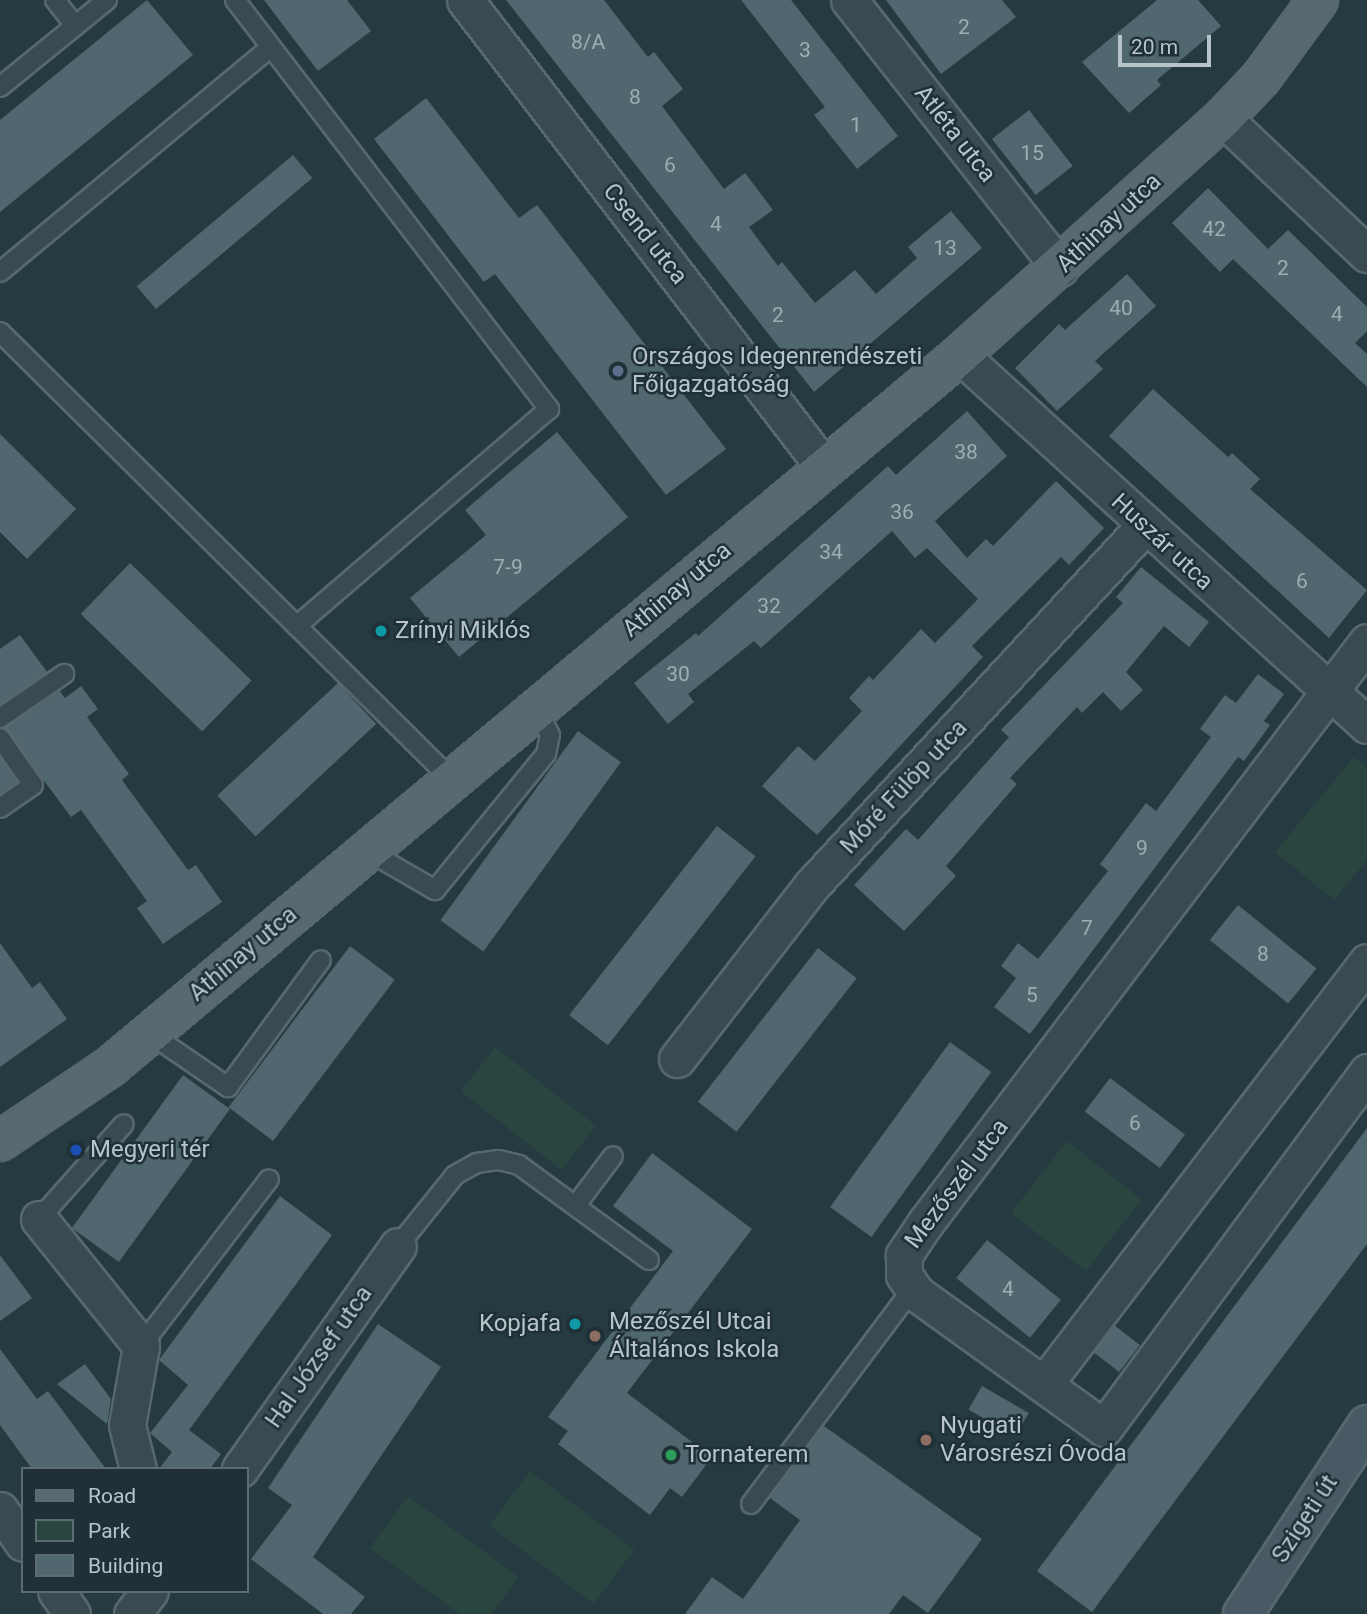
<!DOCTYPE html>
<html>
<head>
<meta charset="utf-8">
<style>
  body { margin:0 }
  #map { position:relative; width:1367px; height:1614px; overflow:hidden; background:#263a42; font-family:Roboto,sans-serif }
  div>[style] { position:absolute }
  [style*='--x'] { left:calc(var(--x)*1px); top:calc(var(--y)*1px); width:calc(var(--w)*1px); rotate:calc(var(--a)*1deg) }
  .green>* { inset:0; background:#29453f; transform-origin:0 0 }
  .building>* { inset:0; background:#51676f; transform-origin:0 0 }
  .roads { filter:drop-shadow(2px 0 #58686f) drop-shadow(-2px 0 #58686f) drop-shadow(0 2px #58686f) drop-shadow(0 -2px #58686f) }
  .lane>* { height:18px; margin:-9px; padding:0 9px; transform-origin:9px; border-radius:9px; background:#3a4a51 }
  .street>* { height:35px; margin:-17.5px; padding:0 17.5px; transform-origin:17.5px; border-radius:17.5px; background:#3a4a51 }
  .secondary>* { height:38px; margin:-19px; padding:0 19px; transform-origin:19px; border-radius:19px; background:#485b64 }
  .primary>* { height:38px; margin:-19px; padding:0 19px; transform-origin:19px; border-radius:19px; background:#586a71 }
  .dots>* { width:19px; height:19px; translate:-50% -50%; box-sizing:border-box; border:4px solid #1f3037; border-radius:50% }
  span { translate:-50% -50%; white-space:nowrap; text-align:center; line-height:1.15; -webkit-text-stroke:5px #1f3037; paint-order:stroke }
  .number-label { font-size:21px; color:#9eaeb4 }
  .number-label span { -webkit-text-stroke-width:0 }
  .street-label { font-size:24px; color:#b7c5cb }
  .poi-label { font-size:24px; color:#b7c5cb }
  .left { translate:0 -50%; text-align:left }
  .right { translate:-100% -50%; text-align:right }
  .legend { position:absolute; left:21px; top:1467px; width:228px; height:126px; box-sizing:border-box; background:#1f3037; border:2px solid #5c6c72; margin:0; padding:9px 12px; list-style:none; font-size:21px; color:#b7c5cb }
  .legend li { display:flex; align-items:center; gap:14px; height:35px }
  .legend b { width:35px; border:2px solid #5c6c72 }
  .scale { position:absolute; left:1118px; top:35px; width:93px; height:32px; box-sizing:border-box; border:4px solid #b7c5cb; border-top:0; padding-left:9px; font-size:21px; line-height:24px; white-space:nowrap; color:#b7c5cb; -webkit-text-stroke:5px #1f3037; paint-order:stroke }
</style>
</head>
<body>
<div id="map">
  <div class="green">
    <i style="clip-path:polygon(1354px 757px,1367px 768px,1367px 860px,1334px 900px,1275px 852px)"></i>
    <i style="left:495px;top:1047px;width:128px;height:56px;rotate:38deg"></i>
    <i style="left:1067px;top:1141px;width:95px;height:91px;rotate:38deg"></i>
    <i style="left:530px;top:1471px;width:131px;height:68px;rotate:37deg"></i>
    <i style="clip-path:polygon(408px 1496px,519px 1577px,491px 1614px,460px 1614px,370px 1548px)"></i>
  </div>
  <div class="building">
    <i style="clip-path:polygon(147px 0,193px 55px,0 212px,0 120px)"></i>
    <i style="clip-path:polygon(264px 0,347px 0,371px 31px,318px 71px)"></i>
    <i style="clip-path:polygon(506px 0,604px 0,648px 57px,654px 52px,683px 89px,662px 106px,724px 189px,745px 173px,773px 210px,749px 227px,778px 266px,782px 262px,815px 303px,855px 270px,876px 294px,917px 258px,908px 247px,951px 211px,982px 248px,814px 392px)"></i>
    <i style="clip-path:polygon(741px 0,791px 0,898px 136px,857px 169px,814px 115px,825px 107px)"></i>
    <i style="clip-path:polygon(886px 0,1002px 0,1016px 17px,941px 74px)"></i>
    <i style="clip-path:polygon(1157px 0,1198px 0,1221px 26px,1157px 80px,1161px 85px,1129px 113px,1082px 62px)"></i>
    <i style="clip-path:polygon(426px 98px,519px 218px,537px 205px,726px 449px,666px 495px,495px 274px,484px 282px,374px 139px)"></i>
    <i style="left:1029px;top:110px;width:71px;height:47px;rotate:52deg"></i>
    <i style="left:293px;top:155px;width:30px;height:204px;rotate:50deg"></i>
    <i style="clip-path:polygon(1208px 188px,1268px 249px,1288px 230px,1367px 307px,1367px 331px,1355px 343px,1367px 354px,1367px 387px,1233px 259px,1220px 272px,1172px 223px)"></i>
    <i style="clip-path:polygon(1127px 274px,1156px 306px,1095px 361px,1103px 369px,1057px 411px,1015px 368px,1059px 324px,1065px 330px)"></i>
    <i style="clip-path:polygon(1153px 389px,1228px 457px,1232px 453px,1260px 479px,1250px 489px,1367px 590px,1329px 638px,1109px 436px)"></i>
    <i style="clip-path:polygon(967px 411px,1007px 456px,935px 521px,967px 558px,986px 539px,993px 546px,1056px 481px,1104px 528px,1069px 565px,1061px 557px,972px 646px,983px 657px,817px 835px,762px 786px,798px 746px,815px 761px,862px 711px,849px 698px,869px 676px,873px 680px,921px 629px,935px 643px,978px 599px,927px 548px,915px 558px,892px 531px,761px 648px,754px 641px,688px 694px,694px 702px,668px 724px,634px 683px,696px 633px,698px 636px,888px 466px,896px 475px)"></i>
    <i style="clip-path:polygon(557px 432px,628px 517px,459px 657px,410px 598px,486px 535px,465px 510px)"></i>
    <i style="clip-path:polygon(0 434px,76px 509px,27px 559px,0 532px)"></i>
    <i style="left:130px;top:563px;width:169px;height:71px;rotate:44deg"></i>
    <i style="clip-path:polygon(1141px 567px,1209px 622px,1189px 647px,1164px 626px,1126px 672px,1143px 690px,1121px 711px,1103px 692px,1082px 713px,1077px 707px,1010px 778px,1017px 784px,946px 866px,956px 876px,904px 931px,854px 885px,906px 829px,918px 840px,1009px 737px,1001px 730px,1123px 603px,1116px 597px)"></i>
    <i style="clip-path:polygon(20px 635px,47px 672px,0 704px,0 649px)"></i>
    <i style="clip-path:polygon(1258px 674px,1284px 694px,1264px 721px,1270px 725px,1244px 761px,1238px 757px,1030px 1034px,994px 1007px,1016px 978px,1001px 966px,1018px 943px,1038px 959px,1108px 871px,1100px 864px,1146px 803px,1156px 811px,1211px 737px,1200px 729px,1225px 695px,1236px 703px)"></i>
    <i style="left:338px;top:683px;width:56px;height:165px;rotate:47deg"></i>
    <i style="clip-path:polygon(81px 686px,98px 709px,87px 717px,129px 774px,122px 780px,188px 870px,196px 865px,222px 902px,163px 944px,137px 908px,147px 901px,81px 810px,71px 817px,5px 728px,60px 691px,65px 698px)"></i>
    <i style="left:578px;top:731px;width:53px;height:234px;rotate:36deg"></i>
    <i style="clip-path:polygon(0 758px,17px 782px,0 794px)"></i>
    <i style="left:717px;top:826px;width:49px;height:240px;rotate:38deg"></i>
    <i style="left:1238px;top:905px;width:101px;height:45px;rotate:39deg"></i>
    <i style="clip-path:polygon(0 943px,32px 988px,40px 982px,67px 1019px,0 1067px)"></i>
    <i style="left:350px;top:946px;width:56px;height:202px;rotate:37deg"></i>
    <i style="left:818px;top:948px;width:49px;height:195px;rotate:38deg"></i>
    <i style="left:950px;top:1042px;width:51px;height:204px;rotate:36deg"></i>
    <i style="left:183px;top:1075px;width:58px;height:189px;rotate:36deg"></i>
    <i style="left:1110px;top:1078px;width:94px;height:42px;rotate:37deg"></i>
    <i style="clip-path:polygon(1367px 1128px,1367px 1244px,1092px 1612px,1037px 1571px)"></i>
    <i style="clip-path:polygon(652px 1153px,752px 1229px,627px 1393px,712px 1457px,682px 1497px,670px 1488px,650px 1515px,558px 1444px,568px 1431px,548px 1417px,673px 1251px,613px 1206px)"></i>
    <i style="clip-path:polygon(280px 1196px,332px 1235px,189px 1430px,221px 1454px,210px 1469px,159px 1469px,172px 1452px,150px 1433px,188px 1385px,159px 1360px)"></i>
    <i style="left:987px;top:1240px;width:95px;height:49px;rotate:39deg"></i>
    <i style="clip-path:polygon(0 1255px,32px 1298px,0 1321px)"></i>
    <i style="clip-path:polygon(378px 1324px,441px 1367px,313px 1557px,365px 1597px,351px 1614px,323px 1614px,251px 1559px,292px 1505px,268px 1488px)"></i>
    <i style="left:1114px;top:1325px;width:33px;height:34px;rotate:38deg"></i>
    <i style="clip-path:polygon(0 1349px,37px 1399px,48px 1391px,106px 1469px,32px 1469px,0 1425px)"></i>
    <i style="clip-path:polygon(85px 1364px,111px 1399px,107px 1424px,57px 1384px)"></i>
    <i style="left:982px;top:1386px;width:54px;height:27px;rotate:30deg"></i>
    <i style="clip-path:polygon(824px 1426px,982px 1539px,928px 1613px,903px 1595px,889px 1614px,685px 1614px,712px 1577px,743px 1599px,800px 1520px,770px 1498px)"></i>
  </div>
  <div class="roads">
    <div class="lane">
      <i style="--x:55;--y:0;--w:33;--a:52"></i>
      <i style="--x:235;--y:0;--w:516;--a:52.49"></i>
      <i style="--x:549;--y:409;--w:333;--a:139.3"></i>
      <i style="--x:0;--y:87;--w:138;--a:-39.1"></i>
      <i style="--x:0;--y:272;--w:352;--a:-39.7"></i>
      <i style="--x:0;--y:332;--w:635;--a:44.74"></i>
      <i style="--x:0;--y:718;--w:78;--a:-34.5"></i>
      <i style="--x:0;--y:738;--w:57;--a:54.9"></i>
      <i style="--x:33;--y:785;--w:40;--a:145.1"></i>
      <i style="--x:366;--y:850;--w:80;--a:30.1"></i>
      <i style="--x:435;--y:890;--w:176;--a:-50.8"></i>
      <i style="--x:546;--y:754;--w:19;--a:-78"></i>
      <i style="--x:550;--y:735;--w:30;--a:-117"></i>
      <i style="--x:149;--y:1033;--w:96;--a:34.4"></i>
      <i style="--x:228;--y:1087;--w:157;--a:-53.8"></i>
      <i style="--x:576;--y:1205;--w:61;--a:-52.9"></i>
      <i style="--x:39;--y:1219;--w:127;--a:-48.2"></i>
      <i style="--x:398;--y:1246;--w:91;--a:-51.2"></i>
      <i style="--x:455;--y:1175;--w:25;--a:-29"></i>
      <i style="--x:477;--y:1163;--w:22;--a:-8"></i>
      <i style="--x:499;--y:1160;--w:21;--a:14"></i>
      <i style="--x:519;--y:1165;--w:161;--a:36.2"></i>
      <i style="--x:141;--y:1346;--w:210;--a:-52.5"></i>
      <i style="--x:751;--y:1504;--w:270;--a:-53.1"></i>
    </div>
    <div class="street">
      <i style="--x:465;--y:0;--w:589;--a:52.45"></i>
      <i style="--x:849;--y:0;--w:341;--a:51.8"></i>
      <i style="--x:1223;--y:118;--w:198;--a:43.4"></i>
      <i style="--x:960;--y:355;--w:550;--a:42.27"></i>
      <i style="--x:1367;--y:642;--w:729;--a:127.25"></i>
      <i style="--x:926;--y:1222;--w:40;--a:124"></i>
      <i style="--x:904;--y:1255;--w:20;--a:90"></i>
      <i style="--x:904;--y:1275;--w:22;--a:56"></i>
      <i style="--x:916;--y:1293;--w:231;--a:35.7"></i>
      <i style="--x:1104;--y:1428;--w:443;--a:-53.5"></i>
      <i style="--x:677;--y:1059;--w:220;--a:-52.2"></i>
      <i style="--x:812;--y:885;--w:489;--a:-47.2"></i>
      <i style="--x:39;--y:1219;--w:163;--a:51.2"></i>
      <i style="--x:141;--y:1346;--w:80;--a:100"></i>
      <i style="--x:127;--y:1425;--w:45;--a:76"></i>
      <i style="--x:1045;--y:1383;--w:530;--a:-52.59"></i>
      <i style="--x:240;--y:1469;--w:273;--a:-54.7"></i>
      <i style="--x:0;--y:1510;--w:40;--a:55.1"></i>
      <i style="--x:56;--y:1591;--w:28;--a:55"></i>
      <i style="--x:132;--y:1614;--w:29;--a:-52"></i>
    </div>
    <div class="secondary">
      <i style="--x:1243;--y:1614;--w:226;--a:-56.7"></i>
    </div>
    <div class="primary">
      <i style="--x:0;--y:1141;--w:134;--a:-34"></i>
      <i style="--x:111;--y:1066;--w:1107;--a:-39.94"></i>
      <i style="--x:960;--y:355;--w:354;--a:-42"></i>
      <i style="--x:1223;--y:118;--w:55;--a:-46.5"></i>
      <i style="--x:1261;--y:78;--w:97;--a:-53.8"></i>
    </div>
  </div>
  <div class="dots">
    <i style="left:618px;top:371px;background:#5c6f8a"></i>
    <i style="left:381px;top:631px;background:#0f9aa8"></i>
    <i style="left:76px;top:1150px;background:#1a4fb4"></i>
    <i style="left:575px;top:1324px;background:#0f9aa8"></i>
    <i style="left:595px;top:1336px;background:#8d6e63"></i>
    <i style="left:926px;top:1440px;background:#8d6e63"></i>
    <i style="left:671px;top:1455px;background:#2e9e5b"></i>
  </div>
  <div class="number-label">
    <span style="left:964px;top:27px">2</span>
    <span style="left:588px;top:42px">8/A</span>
    <span style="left:805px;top:50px">3</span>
    <span style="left:635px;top:97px">8</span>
    <span style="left:856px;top:125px">1</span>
    <span style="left:1032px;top:153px">15</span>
    <span style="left:670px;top:165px">6</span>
    <span style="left:716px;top:224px">4</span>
    <span style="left:1214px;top:229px">42</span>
    <span style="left:945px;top:248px">13</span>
    <span style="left:1283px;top:268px">2</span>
    <span style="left:1121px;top:308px">40</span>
    <span style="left:1337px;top:314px">4</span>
    <span style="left:778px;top:315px">2</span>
    <span style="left:966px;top:452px">38</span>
    <span style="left:902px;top:512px">36</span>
    <span style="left:831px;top:552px">34</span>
    <span style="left:508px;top:567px">7-9</span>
    <span style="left:1302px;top:581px">6</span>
    <span style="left:769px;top:606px">32</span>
    <span style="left:678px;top:674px">30</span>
    <span style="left:1142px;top:848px">9</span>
    <span style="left:1087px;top:928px">7</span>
    <span style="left:1263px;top:954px">8</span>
    <span style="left:1032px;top:995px">5</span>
    <span style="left:1135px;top:1123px">6</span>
    <span style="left:1008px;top:1289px">4</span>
  </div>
  <div class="street-label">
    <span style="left:955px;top:134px;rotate:52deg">Atléta utca</span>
    <span style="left:1109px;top:223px;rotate:-43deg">Athinay utca</span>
    <span style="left:645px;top:234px;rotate:52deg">Csend utca</span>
    <span style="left:1162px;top:542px;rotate:43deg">Huszár utca</span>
    <span style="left:677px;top:590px;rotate:-40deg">Athinay utca</span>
    <span style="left:904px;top:787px;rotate:-47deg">Móré Fülöp utca</span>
    <span style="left:243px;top:954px;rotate:-40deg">Athinay utca</span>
    <span style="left:957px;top:1184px;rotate:-53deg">Mezőszél utca</span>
    <span style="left:319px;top:1357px;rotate:-55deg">Hal József utca</span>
    <span style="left:1305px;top:1519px;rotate:-57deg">Szigeti út</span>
  </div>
  <div class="poi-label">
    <span class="left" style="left:632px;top:371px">Országos Idegenrendészeti<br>Főigazgatóság</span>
    <span class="left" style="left:395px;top:631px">Zrínyi Miklós</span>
    <span class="left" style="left:90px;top:1150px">Megyeri tér</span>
    <span class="left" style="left:609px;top:1336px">Mezőszél Utcai<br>Általános Iskola</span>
    <span class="right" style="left:561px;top:1324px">Kopjafa</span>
    <span class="left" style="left:940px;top:1440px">Nyugati<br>Városrészi Óvoda</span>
    <span class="left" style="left:685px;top:1455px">Tornaterem</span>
  </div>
  <ul class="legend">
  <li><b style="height:9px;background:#586a71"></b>Road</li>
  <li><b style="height:19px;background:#29453f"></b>Park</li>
  <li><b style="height:19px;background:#51676f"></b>Building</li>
  </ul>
  <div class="scale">20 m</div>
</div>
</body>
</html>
